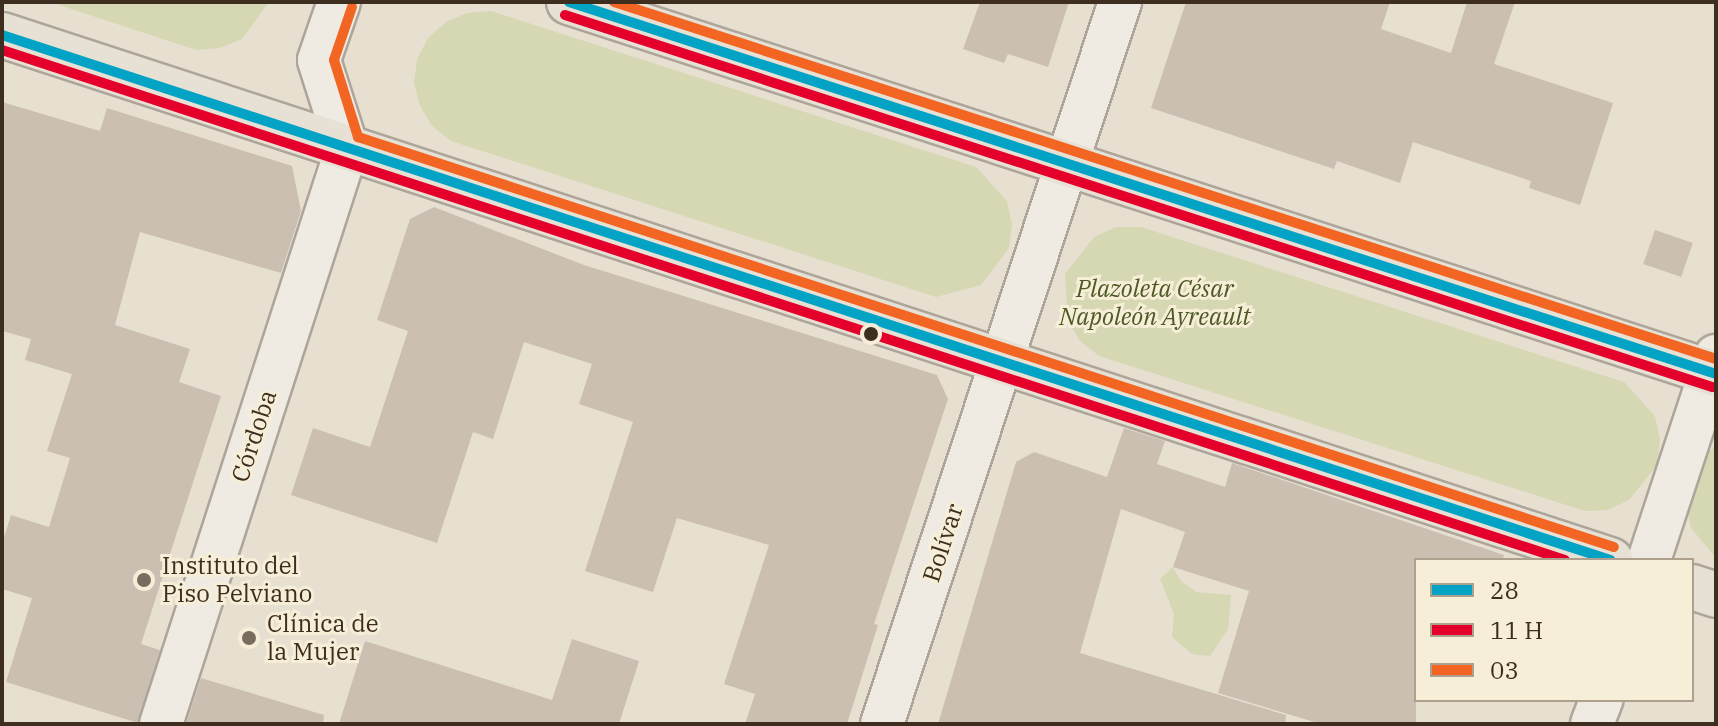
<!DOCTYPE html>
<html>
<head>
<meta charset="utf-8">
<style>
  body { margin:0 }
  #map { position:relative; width:1718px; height:726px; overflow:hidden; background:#e7e0d1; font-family:"IBM Plex Serif",serif }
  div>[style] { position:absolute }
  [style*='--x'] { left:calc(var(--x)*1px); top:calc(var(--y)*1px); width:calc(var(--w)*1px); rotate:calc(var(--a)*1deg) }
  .green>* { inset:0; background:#d6d7b3 }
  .building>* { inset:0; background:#cbbfb2; transform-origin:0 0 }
  .roads { filter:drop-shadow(2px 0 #ada599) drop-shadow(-2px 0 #ada599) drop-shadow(0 2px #ada599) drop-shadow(0 -2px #ada599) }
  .minor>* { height:42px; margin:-21px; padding:0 21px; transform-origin:21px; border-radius:21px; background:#efebe3 }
  .primary>* { height:44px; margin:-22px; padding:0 22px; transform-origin:22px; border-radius:22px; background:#e6e1d4 }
  .bus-1>* { height:10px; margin:-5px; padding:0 5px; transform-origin:5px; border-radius:5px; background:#03a3c5 }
  .bus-2>* { height:10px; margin:-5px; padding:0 5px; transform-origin:5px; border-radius:5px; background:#e4002b }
  .bus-3>* { height:10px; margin:-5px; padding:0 5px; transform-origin:5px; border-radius:5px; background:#f26522 }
  .dots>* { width:22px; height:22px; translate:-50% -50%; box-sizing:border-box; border:4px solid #f7eed8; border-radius:50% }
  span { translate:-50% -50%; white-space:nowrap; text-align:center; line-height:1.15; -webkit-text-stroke:6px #f7eed8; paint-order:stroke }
  .park-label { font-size:24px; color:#4d5a26; font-style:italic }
  .street-label { font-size:24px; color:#3d2e20 }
  .poi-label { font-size:24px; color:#3d2e20 }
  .left { translate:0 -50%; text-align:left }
  .frame { position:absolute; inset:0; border:4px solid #3d2e20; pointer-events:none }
  .legend { position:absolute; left:1414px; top:558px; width:280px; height:144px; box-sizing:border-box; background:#f7eed8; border:2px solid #ada18e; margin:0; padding:10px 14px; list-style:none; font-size:24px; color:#3d2e20 }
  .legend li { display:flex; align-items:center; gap:16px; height:40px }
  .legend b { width:40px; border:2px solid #ada18e }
</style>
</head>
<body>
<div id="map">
  <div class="green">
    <i style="clip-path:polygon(50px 2px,269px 2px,242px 39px,220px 48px,196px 50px)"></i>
    <i style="clip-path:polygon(491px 11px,976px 167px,1007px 201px,1012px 225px,1009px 248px,981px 285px,936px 297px,451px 141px,432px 126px,420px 106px,414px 83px,417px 59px,428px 38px,446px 22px,467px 13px)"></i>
    <i style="clip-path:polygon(1116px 227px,1141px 227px,1624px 382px,1655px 416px,1660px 439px,1657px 465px,1629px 500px,1608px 510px,1585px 511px,1099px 356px,1080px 341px,1068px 321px,1065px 274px,1094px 237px)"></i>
    <i style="clip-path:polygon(1716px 445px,1716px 558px,1691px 528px,1686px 505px,1700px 460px)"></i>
    <i style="clip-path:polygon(1173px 567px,1180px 580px,1196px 592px,1231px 595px,1228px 629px,1210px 656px,1192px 654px,1172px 637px,1174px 614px,1160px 579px)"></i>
  </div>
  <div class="building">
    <i style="clip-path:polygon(980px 2px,1069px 2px,1048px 67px,1008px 54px,1004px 63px,963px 49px)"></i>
    <i style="clip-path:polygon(1186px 2px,1390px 2px,1381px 29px,1451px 53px,1467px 2px,1515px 2px,1494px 64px,1613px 103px,1580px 205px,1529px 188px,1531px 181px,1413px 142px,1400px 183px,1337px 161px,1334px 169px,1151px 108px)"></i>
    <i style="clip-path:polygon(2px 102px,100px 131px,107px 108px,292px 166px,301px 211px,281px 273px,140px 232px,115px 325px,190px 349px,179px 382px,221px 396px,141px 644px,160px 650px,138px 723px,6px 682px,32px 598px,2px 589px,2px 544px,11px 515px,49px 527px,70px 458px,47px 451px,72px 374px,25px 360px,31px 339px,2px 331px)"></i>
    <i style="clip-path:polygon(434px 207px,584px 265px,937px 375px,948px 399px,874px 624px,878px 625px,847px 724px,745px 724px,755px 694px,724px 684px,769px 545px,677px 518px,653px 592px,585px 571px,633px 422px,579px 404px,592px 364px,524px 342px,493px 439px,473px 432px,437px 543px,291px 495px,313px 428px,370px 447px,408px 331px,377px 320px,410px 219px)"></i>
    <i style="left:1655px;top:230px;width:40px;height:36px;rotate:19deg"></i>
    <i style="clip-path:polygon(1124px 428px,1165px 441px,1157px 464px,1225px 487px,1232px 463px,1504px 555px,1503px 560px,1416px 560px,1416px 724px,1321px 724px,1218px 693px,1249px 591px,1173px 567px,1185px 532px,1121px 509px,1080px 653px,1286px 715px,1285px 724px,938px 724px,1016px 462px,1034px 452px,1107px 477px)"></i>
    <i style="clip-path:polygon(572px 639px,639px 661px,619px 724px,339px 724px,365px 641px,552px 700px)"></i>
    <i style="clip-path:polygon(201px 678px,324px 715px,323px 724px,186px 724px)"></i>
  </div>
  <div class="roads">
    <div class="minor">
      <i style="--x:1649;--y:560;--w:215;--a:-71.8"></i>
      <i style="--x:161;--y:724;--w:605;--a:-72.1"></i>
      <i style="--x:347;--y:148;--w:92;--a:-107.7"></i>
      <i style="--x:319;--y:60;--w:61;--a:-71"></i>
      <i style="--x:882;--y:724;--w:760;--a:-71.76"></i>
      <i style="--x:1592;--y:724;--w:26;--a:-69"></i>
    </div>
    <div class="primary">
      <i style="--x:569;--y:2;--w:1206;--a:17.97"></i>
      <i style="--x:2;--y:35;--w:1692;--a:18.08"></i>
      <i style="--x:1692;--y:587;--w:25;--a:18"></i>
    </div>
  </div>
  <div class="bus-1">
    <i style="--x:569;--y:2;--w:1206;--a:17.97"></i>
    <i style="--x:2;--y:35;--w:1692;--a:18.08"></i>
  </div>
  <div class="bus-2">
    <i style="--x:565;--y:15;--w:1206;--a:17.97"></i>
    <i style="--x:2;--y:50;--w:1644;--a:18.07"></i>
  </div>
  <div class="bus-3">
    <i style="--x:614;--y:2;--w:1158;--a:17.95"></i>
    <i style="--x:352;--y:7;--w:56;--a:108.8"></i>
    <i style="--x:334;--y:60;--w:81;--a:72.7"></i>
    <i style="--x:358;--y:137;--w:1321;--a:18.08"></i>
  </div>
  <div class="dots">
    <i style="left:871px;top:334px;background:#3d2e20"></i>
    <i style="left:144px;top:580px;background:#786c5e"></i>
    <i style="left:249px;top:638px;background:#786c5e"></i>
  </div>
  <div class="park-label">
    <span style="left:1155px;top:303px">Plazoleta César<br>Napoleón Ayreault</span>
  </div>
  <div class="street-label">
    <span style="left:254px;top:436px;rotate:-72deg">Córdoba</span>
    <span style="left:943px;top:543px;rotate:-72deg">Bolívar</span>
  </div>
  <div class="poi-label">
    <span class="left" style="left:162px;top:580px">Instituto del<br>Piso Pelviano</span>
    <span class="left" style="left:267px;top:638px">Clínica de<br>la Mujer</span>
  </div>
  <div class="frame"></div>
  <ul class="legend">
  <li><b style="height:10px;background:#03a3c5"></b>28</li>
  <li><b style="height:10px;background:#e4002b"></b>11 H</li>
  <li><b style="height:10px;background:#f26522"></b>03</li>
  </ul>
</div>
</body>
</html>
